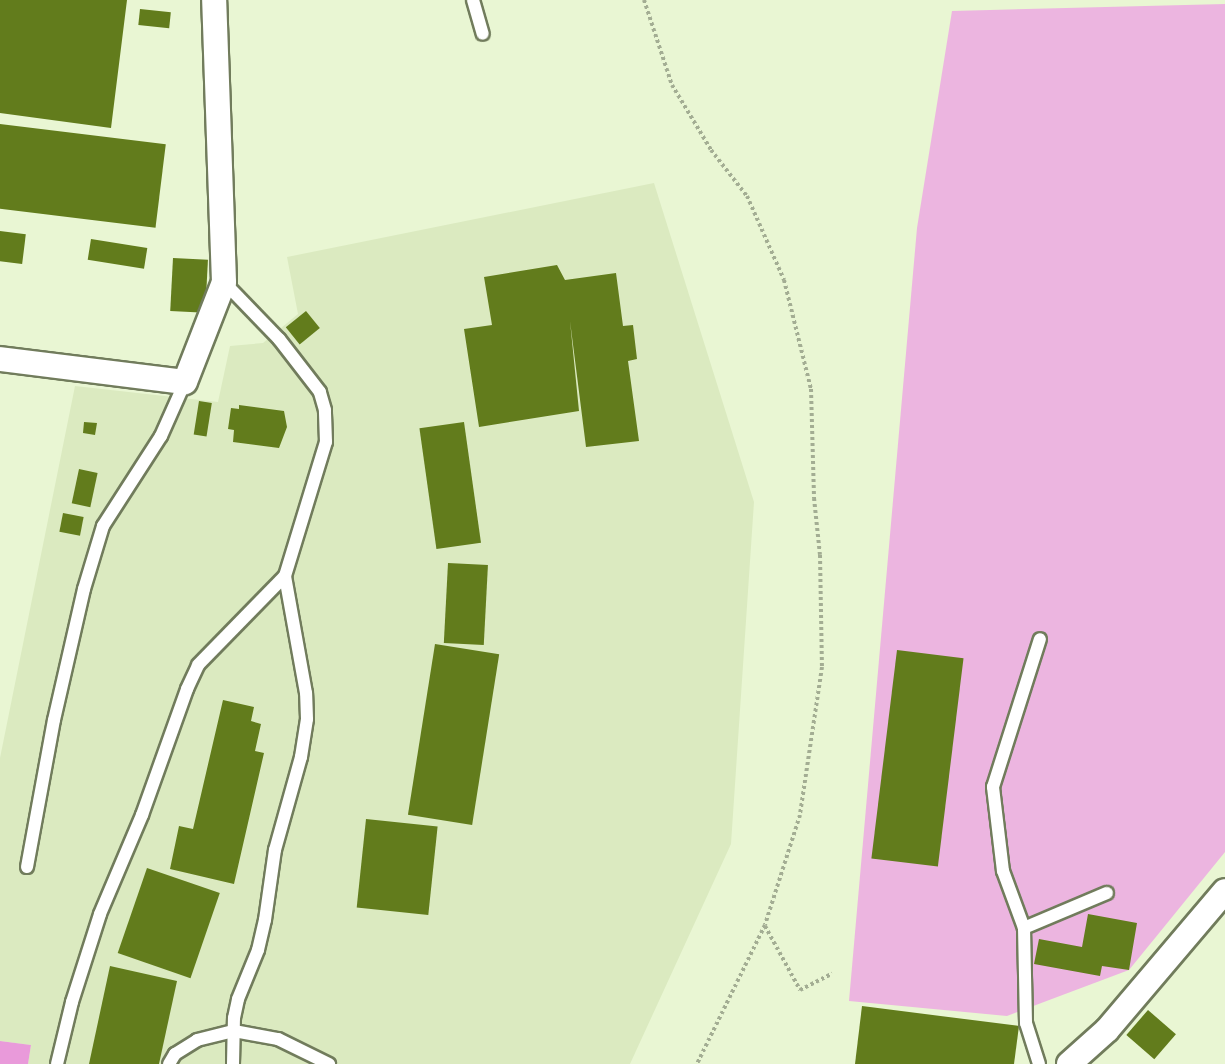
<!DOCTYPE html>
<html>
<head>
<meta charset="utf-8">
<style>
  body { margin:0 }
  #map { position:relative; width:1225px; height:1064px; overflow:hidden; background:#e9f6d3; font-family:Signika,sans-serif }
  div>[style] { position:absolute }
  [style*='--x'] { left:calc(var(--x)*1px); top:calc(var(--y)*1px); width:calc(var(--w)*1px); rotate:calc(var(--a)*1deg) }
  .built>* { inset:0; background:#dbeac0 }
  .green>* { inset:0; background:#ecb5e0 }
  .water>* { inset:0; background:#e99ada }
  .building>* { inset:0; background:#627c1c; transform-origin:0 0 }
  .path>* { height:4px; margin-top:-2px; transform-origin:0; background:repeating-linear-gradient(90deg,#a3ad93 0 3px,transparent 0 6px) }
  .roads { filter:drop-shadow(2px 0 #717c5c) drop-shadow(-2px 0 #717c5c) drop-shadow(0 2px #717c5c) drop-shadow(0 -2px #717c5c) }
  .service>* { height:12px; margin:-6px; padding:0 6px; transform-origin:6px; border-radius:6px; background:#fff }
  .minor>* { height:24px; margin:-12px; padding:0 12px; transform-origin:12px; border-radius:12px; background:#fff }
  span { translate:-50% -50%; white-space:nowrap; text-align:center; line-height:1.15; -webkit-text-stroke:6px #fff; paint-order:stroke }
</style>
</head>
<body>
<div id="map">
  <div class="built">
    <i style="clip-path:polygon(654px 183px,754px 502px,731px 844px,630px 1064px,28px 1064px,31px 1045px,0 1041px,0 758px,75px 386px,218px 402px,230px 346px,263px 343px,298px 314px,287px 257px)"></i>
  </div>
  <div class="green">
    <i style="clip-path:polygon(1225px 4px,1225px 852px,1129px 970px,1007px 1016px,849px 1001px,917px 228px,952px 11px)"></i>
  </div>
  <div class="water">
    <i style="clip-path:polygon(0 1041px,31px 1045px,28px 1064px,0 1064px)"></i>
  </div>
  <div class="building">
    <i style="clip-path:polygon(0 0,127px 0,111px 128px,0 113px)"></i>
    <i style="left:140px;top:9px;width:31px;height:16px;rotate:6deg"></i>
    <i style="left:0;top:124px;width:167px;height:84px;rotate:7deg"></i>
    <i style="left:0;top:231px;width:26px;height:30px;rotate:7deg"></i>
    <i style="left:91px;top:239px;width:57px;height:21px;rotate:9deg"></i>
    <i style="left:173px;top:258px;width:35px;height:53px;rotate:3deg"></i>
    <i style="clip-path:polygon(557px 265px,565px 280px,616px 273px,623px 326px,633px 325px,637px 359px,628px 361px,639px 441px,586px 447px,570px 321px,579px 411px,479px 427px,464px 329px,492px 325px,484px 277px)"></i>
    <i style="left:306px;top:311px;width:22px;height:26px;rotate:51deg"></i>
    <i style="left:199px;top:401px;width:13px;height:34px;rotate:9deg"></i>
    <i style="clip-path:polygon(239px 405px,284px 411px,287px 427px,279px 448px,233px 442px,234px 430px,228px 429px,231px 408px,239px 409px)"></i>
    <i style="clip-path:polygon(84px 422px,97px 423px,95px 435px,83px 433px)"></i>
    <i style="left:464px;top:422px;width:122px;height:45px;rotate:82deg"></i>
    <i style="left:79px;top:469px;width:19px;height:35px;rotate:12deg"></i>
    <i style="left:63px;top:513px;width:21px;height:19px;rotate:11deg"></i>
    <i style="left:448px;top:563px;width:40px;height:80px;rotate:3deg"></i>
    <i style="left:435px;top:644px;width:65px;height:173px;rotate:9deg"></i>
    <i style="left:897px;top:650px;width:67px;height:210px;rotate:7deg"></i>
    <i style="clip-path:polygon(223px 700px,254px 707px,251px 721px,261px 724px,255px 751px,264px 753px,234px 884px,170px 869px,179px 826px,193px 829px)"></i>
    <i style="left:366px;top:819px;width:72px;height:89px;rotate:6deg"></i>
    <i style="left:147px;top:868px;width:77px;height:90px;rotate:19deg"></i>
    <i style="clip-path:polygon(1088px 914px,1137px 923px,1129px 970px,1102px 966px,1100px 976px,1034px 964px,1039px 939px,1082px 947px)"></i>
    <i style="clip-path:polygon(110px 966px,177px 981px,159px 1064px,89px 1064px)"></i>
    <i style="clip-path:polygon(862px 1006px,1019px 1026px,1014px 1064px,855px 1064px)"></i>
    <i style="left:1148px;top:1010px;width:37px;height:33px;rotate:41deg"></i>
  </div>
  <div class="path">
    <i style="--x:644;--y:0;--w:89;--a:71.8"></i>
    <i style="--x:672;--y:85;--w:76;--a:59"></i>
    <i style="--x:711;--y:150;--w:58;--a:52"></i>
    <i style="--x:747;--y:196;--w:92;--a:66.2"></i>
    <i style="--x:784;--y:280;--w:112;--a:76.1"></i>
    <i style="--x:811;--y:389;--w:109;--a:88.4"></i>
    <i style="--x:814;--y:498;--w:57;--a:84"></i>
    <i style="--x:820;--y:555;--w:112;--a:89"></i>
    <i style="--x:822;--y:667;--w:150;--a:98.5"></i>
    <i style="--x:800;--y:815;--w:115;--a:107.7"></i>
    <i style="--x:765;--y:925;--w:155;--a:116.1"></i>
    <i style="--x:765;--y:926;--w:73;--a:61.3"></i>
    <i style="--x:800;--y:990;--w:36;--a:-27"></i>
  </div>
  <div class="roads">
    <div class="service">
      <i style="--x:473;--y:0;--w:35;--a:74"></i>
      <i style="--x:27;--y:867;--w:149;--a:-79.6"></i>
      <i style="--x:54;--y:720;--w:134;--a:-77.1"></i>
      <i style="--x:84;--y:589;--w:66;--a:-73.2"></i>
      <i style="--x:103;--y:526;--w:107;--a:-57.2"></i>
      <i style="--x:161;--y:436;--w:59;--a:-66"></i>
      <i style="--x:1024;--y:928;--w:61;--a:-110.2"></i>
      <i style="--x:1003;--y:871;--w:85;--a:-96.8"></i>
      <i style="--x:993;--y:787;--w:155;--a:-72.4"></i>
      <i style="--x:57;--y:1064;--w:64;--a:-76.4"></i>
      <i style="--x:72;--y:1002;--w:92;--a:-72.3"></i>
      <i style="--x:100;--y:914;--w:108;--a:-67"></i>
      <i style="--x:142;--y:815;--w:134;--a:-70.3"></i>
      <i style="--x:187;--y:689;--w:26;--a:-65"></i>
      <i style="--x:198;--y:665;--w:124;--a:-45.7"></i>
      <i style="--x:285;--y:576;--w:140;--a:-73"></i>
      <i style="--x:326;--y:442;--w:32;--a:-92"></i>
      <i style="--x:325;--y:410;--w:19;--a:-106"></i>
      <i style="--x:320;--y:392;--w:67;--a:-127.7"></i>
      <i style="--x:279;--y:339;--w:79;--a:-134"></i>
      <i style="--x:169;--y:1064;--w:12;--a:-59"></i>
      <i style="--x:175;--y:1054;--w:26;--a:-32"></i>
      <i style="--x:197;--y:1040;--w:38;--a:-14"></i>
      <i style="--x:234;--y:1031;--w:45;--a:10.3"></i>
      <i style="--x:278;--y:1039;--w:57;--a:26.1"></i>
      <i style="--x:233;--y:1064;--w:46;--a:-88.8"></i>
      <i style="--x:234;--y:1018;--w:19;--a:-78"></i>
      <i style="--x:238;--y:999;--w:53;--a:-67.8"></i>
      <i style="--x:258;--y:950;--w:31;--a:-77"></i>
      <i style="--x:265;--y:920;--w:71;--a:-81.9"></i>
      <i style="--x:275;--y:850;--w:97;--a:-74.4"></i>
      <i style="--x:301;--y:757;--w:38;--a:-81"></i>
      <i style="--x:307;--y:719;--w:26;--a:-92"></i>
      <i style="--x:306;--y:693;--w:119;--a:-100.2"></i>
      <i style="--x:1039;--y:1064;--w:43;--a:-107.6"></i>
      <i style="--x:1026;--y:1023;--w:95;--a:-91.2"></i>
      <i style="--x:1024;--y:928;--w:90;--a:-22.9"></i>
    </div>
    <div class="minor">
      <i style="--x:0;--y:359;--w:186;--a:7.1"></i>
      <i style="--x:185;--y:382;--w:107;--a:-68.7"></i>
      <i style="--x:224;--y:282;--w:282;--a:-92"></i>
      <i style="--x:1069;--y:1064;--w:51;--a:-41.8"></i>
      <i style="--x:1107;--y:1030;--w:182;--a:-49.7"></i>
    </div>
  </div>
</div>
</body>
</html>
